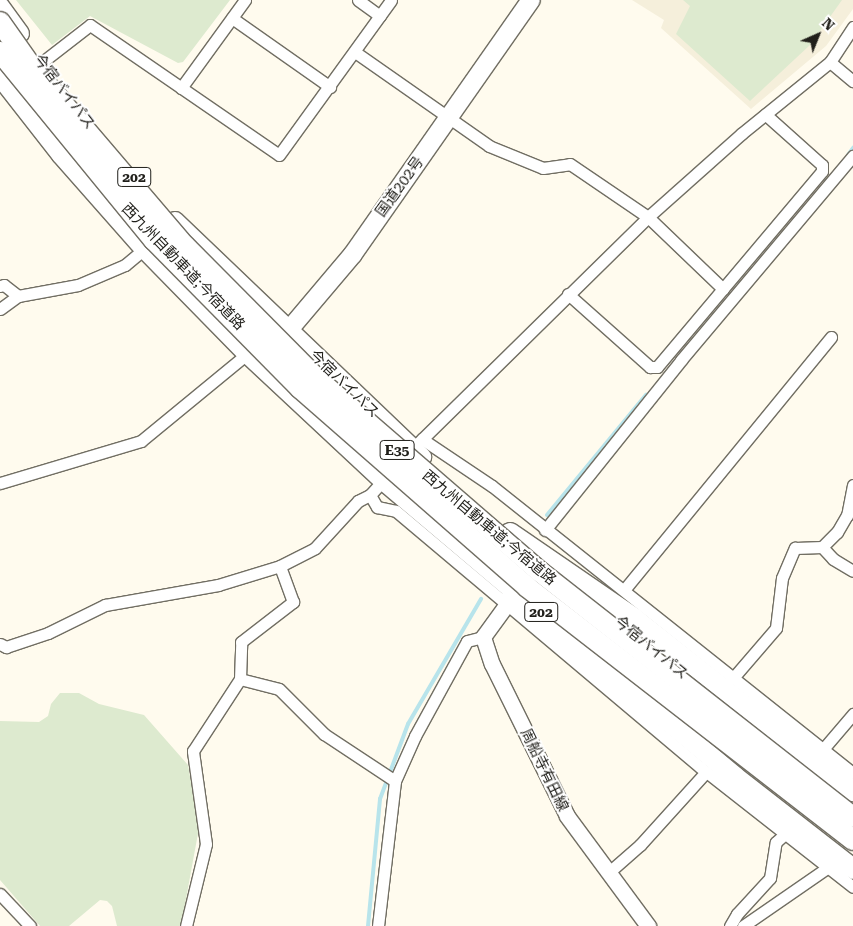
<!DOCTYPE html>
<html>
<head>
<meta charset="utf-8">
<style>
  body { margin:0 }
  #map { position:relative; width:853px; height:926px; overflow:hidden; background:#fffbee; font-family:"Roboto Serif","Noto Sans JP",serif }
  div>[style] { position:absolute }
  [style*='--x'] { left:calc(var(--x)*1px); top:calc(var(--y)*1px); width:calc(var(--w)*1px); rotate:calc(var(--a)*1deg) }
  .built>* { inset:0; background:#f5efdb }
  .green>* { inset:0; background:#ddeacf }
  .stream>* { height:4px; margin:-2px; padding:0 2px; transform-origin:2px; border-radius:2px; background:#b8e4eb }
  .roads { filter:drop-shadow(1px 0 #716e63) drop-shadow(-1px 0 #716e63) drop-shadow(0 1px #716e63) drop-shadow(0 -1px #716e63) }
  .minor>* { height:11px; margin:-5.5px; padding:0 5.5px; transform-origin:5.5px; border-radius:5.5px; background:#fff }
  .secondary>* { height:15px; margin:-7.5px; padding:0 7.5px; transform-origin:7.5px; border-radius:7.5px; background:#fff }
  .trunk>* { height:18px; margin:-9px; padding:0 9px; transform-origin:9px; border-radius:9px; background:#fff }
  .motorway>* { height:20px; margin:-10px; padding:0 10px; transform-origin:10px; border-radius:10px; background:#fff }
  .bridges { filter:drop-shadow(1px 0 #716e63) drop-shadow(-1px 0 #716e63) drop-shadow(0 1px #716e63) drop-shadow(0 -1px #716e63) }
  .motorway-bridge>* { height:20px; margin:-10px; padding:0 10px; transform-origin:10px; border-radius:10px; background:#fff }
  span { translate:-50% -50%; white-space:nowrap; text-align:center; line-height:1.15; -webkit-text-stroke:4px #fff; paint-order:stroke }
  .shield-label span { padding:1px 4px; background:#fff; border:1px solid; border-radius:4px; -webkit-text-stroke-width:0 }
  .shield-label { font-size:14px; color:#201f1a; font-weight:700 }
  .street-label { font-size:15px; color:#201f1a }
  .north { position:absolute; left:793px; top:10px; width:50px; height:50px; -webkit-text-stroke:4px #fff; paint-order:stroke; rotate:44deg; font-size:14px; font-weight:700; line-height:20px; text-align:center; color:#201f1a }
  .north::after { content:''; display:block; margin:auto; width:18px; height:22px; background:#201f1a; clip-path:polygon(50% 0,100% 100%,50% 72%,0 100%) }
</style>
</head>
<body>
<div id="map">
  <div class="built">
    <i style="clip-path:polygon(632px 0,853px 0,853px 9px,826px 46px,751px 109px,661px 28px,664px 20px)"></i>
  </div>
  <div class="green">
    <i style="clip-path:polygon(16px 0,230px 0,183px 62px,178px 63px,90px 16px,52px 45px)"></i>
    <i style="clip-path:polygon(683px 0,842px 0,810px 45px,750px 101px,676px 34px,690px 6px)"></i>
    <i style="clip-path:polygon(60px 693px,79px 693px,99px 704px,144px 715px,188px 765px,199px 828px,181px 926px,117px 926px,112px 906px,107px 901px,100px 900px,69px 926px,40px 926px,0 880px,0 721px,39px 722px,48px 716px,51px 704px)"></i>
  </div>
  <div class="stream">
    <i style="--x:848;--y:155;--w:9;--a:-54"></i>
    <i style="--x:547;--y:515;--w:156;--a:-50.5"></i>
    <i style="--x:368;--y:926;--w:128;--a:-84.6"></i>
    <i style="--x:380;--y:799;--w:80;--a:-69.5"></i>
    <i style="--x:408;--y:724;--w:145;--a:-59.7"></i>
  </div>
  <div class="roads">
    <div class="minor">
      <i style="--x:358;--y:0;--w:27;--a:36"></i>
      <i style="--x:232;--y:18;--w:120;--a:35.1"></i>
      <i style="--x:355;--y:52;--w:164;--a:35"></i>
      <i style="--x:489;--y:146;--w:58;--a:22.2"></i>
      <i style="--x:543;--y:168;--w:27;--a:-8"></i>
      <i style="--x:570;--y:164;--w:94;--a:34.2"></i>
      <i style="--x:648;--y:217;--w:104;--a:43.8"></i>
      <i style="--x:830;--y:62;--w:30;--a:40"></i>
      <i style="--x:41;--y:63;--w:62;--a:-37.8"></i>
      <i style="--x:90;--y:25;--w:229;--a:34.5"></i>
      <i style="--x:279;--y:155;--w:191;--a:-54.1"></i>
      <i style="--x:181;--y:88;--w:109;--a:-54"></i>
      <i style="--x:0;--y:286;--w:4;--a:-14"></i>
      <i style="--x:4;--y:285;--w:18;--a:38"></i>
      <i style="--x:568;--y:294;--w:110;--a:41.7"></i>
      <i style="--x:650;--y:367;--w:7;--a:0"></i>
      <i style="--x:657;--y:367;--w:256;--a:-49.9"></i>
      <i style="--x:822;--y:171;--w:6;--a:-90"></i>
      <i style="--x:822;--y:165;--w:76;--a:-138.2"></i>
      <i style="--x:0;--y:309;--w:22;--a:-36"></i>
      <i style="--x:18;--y:296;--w:61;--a:-10.4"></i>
      <i style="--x:78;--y:285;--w:51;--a:-23.1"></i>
      <i style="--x:125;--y:265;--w:25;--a:-40"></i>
      <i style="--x:422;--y:439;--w:84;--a:33.9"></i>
      <i style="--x:492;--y:486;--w:461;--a:38.5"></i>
      <i style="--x:409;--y:452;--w:335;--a:-44.5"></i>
      <i style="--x:648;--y:217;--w:125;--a:-41.7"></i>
      <i style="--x:741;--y:134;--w:114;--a:-39"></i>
      <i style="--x:830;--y:62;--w:42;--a:-56.7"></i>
      <i style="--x:0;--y:483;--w:147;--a:-16.6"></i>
      <i style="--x:141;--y:441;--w:137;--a:-39.4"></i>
      <i style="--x:853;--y:485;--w:31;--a:101"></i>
      <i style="--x:847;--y:515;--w:20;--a:120"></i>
      <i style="--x:837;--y:532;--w:21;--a:135"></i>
      <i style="--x:822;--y:547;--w:16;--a:47"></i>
      <i style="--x:833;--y:559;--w:23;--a:31"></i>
      <i style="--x:370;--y:495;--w:14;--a:60"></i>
      <i style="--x:377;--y:507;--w:19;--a:12"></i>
      <i style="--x:396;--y:511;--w:397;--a:40.1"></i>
      <i style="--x:700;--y:767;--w:194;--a:38.1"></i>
      <i style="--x:545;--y:530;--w:218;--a:-51.3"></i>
      <i style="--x:681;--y:360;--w:267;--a:-49.9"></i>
      <i style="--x:624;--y:590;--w:327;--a:-50.7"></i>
      <i style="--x:0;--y:644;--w:7;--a:27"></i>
      <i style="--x:6;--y:647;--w:44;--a:-18.4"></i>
      <i style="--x:48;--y:633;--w:64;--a:-26.2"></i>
      <i style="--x:105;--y:605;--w:115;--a:-10"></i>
      <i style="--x:218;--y:585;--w:65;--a:-17"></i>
      <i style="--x:280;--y:566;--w:39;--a:-27"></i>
      <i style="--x:315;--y:548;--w:64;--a:-47.5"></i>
      <i style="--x:358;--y:501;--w:13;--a:-27"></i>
      <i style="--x:370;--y:495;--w:25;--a:-48"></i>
      <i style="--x:733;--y:678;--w:66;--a:-49.3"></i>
      <i style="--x:776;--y:628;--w:50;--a:-83.2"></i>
      <i style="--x:782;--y:578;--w:33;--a:-67"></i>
      <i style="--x:795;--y:548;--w:27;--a:-2"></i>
      <i style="--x:240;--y:679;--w:40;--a:14.4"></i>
      <i style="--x:279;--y:689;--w:64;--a:45"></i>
      <i style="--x:324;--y:734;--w:85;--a:33.5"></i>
      <i style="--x:824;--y:748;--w:45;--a:-49.5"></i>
      <i style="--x:608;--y:873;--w:43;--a:-41.2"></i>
      <i style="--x:640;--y:845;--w:98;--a:-47.9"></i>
      <i style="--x:0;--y:894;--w:44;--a:46.8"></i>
      <i style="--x:186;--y:926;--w:84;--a:-76.3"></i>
      <i style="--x:206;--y:844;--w:94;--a:-98"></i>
      <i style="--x:193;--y:751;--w:86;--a:-56.9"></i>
      <i style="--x:240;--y:679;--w:37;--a:-88"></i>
      <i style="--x:241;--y:642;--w:66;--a:-37.6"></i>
      <i style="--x:293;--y:602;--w:38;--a:-110"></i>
      <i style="--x:378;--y:926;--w:146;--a:-83.3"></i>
      <i style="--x:395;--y:781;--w:49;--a:-66"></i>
      <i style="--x:415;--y:736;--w:108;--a:-61.3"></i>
      <i style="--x:467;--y:641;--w:16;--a:-14"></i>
      <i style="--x:730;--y:926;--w:14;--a:-60"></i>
      <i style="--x:737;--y:914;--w:49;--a:-47.5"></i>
      <i style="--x:770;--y:878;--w:36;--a:-81"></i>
      <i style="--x:776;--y:842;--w:12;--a:-42"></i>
      <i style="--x:743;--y:926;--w:102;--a:-34.6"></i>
    </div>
    <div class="secondary">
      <i style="--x:507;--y:604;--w:41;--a:126"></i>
      <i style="--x:483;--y:637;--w:28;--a:72"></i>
      <i style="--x:492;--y:664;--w:169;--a:63.7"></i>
      <i style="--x:567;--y:816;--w:137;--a:53.6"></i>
    </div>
    <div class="trunk">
      <i style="--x:0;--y:6;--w:34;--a:54"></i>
      <i style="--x:0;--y:77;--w:99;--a:52"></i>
      <i style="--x:61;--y:155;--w:125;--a:48.6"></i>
      <i style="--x:144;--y:249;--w:147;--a:45.6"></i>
      <i style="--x:247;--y:354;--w:186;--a:43"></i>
      <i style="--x:383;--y:481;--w:185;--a:40.2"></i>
      <i style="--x:175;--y:221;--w:342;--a:43.7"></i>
      <i style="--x:278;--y:336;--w:11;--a:-27"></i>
      <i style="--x:288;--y:331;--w:101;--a:-49.8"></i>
      <i style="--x:353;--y:254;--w:310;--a:-55"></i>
    </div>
    <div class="motorway">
      <i style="--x:510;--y:533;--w:152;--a:34.5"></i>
      <i style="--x:635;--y:619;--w:278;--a:38.3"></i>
      <i style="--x:512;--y:591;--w:290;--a:39.8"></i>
      <i style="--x:735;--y:777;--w:150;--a:37.9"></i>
    </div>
  </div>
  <div class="bridges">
    <div class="motorway-bridge">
      <i style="--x:0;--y:22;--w:54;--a:54.8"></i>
      <i style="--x:31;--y:66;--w:237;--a:49.5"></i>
      <i style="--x:185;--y:246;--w:185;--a:45.2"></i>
      <i style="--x:315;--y:377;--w:296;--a:40.9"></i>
      <i style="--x:539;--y:571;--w:399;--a:38.1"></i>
      <i style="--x:0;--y:52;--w:243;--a:50.7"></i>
      <i style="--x:154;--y:240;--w:208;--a:45.4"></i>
      <i style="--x:300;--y:388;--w:302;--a:41.2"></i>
      <i style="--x:527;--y:587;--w:413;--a:37.8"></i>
    </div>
  </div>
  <div class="shield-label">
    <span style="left:134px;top:177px">202</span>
    <span style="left:397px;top:450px">E35</span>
    <span style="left:541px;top:612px">202</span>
  </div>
  <div class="street-label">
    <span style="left:64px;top:92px;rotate:52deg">今宿バイパス</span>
    <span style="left:400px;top:187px;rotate:-54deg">国道202号</span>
    <span style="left:183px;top:267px;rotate:46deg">西九州自動車道;今宿道路</span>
    <span style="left:344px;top:384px;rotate:44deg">今宿バイパス</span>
    <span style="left:489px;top:528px;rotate:40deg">西九州自動車道;今宿道路</span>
    <span style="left:651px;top:648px;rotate:39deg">今宿バイパス</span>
    <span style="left:544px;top:770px;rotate:64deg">周船寺有田線</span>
  </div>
  <div class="north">N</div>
</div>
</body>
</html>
